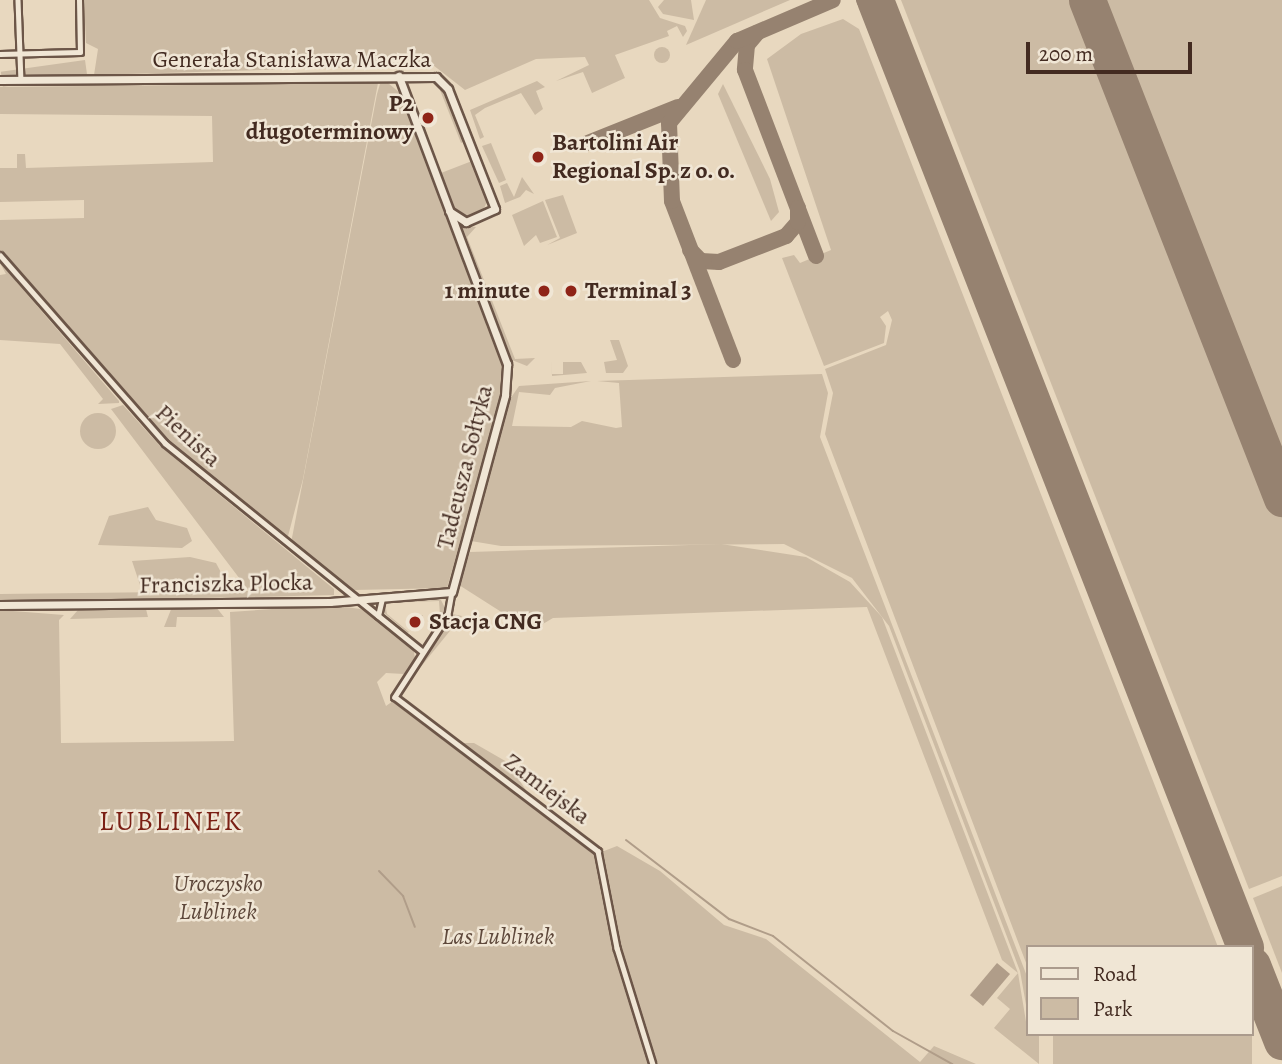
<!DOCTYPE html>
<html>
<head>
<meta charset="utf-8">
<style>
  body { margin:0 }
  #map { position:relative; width:1282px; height:1064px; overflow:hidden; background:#e8d8bf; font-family:Alegreya,serif }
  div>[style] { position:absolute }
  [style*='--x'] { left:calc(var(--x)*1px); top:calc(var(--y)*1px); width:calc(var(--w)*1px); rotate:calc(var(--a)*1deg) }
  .green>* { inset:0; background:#ccbba4; transform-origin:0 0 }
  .round { border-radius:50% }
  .water>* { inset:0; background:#b09d89; transform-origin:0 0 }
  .stream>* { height:2px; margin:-1px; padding:0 1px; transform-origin:1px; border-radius:1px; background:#b09d89 }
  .taxiway>* { height:16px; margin:-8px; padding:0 8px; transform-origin:8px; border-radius:8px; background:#968270 }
  .runway>* { height:37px; margin:-18.5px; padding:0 18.5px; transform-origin:18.5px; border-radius:18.5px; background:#968270 }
  .roads { filter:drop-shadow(2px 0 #6c5648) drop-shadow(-2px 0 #6c5648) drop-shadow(0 2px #6c5648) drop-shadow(0 -2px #6c5648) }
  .street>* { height:4.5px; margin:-2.25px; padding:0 2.25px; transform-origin:2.25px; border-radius:2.25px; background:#f0e6d5 }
  .secondary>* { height:7px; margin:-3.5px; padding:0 3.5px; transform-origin:3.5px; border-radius:3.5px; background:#f0e6d5 }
  .dots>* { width:19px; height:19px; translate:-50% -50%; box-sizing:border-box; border:4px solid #f0e6d5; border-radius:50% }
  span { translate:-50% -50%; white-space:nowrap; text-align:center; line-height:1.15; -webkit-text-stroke:5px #f0e6d5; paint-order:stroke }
  .street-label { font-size:24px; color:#432b21 }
  .poi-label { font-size:24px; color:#432b21; font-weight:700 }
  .right { translate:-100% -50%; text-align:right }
  .left { translate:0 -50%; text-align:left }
  .park-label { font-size:24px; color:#5e483b; font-style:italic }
  .quarter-label { font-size:28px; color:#7a1f14; letter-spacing:2px }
  .legend { position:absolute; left:1026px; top:945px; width:228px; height:91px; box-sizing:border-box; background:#f0e6d5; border:2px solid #ab9b8d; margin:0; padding:9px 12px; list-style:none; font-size:21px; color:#432b21 }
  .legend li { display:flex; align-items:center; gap:14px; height:35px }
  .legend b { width:35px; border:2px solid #ab9b8d }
  .scale { position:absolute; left:1026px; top:42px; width:166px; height:32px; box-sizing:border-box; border:4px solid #432b21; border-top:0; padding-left:9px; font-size:21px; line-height:24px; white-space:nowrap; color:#432b21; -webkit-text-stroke:5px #f0e6d5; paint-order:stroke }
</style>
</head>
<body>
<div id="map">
  <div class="green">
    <i style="clip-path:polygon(84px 0,649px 0,660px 18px,685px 26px,687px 31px,683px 37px,677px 26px,667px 31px,669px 36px,615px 55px,625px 78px,592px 93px,583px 72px,556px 81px,589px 65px,585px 57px,536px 59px,465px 90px,433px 65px,94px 75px,98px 49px,86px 43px)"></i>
    <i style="clip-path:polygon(664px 0,691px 0,694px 20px,663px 14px,658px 7px)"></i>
    <i style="clip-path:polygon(706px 0,790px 0,686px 45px)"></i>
    <i style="clip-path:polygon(901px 0,1282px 0,1282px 876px,1249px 889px)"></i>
    <i style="clip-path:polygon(843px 19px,859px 29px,1218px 947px,1028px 947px,1028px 968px,825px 434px,833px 393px,825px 369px,886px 345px,892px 320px,888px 311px,880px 317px,886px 326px,884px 343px,824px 366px,782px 258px,794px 255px,800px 263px,831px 250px,767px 59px,801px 34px)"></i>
    <i class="round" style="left:654px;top:47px;width:16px;height:16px"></i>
    <i style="left:85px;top:60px;width:15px;height:85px;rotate:82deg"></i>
    <i style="left:379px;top:79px;width:3px;height:356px;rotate:90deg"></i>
    <i style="clip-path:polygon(537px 81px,545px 87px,536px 91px,543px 109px,535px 115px,521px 93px,485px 108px,475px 115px,484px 137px,480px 139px,470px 110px)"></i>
    <i style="clip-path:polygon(378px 83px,303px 479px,287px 540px,165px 440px,0 250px,0 220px,84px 218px,84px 200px,0 202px,0 168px,17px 168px,17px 154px,25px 154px,26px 168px,213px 162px,212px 116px,0 114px,0 87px)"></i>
    <i style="clip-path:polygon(388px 83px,400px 93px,435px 175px,503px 369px,503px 390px,447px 588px,354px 590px,291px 543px,377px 94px,380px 84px)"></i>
    <i style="clip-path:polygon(723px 84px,770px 179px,779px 212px,771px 221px,718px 94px)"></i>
    <i style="clip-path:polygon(438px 85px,443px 87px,465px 141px,461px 143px)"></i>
    <i style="clip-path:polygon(491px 143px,506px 180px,499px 183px,482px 146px)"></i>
    <i style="clip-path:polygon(472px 161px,488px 200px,482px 212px,465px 218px,454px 210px,441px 173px)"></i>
    <i style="clip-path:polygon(522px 177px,534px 194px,526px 190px,520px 197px,505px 203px,500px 186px,507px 183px,514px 197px)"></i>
    <i style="clip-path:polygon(563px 195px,577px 233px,547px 245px,560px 238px,545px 200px)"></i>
    <i style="clip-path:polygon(543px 201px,557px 237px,540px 243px,536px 235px,524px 246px,512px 215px)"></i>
    <i style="clip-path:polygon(462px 226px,476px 227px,467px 237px,515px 359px,535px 358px,527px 366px,512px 360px)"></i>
    <i style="clip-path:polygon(0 259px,119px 396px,120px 399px,60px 332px)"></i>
    <i style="clip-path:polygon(0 263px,119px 401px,119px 403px,98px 404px,103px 399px,60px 344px,0 340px,0 275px,6px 274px)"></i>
    <i style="clip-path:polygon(610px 340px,619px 340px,628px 366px,623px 373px,606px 373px,604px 362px,617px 360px)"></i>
    <i style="clip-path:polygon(551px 355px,552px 374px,563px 374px,563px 362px,581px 362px,587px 373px,552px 376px)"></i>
    <i style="clip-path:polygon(822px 374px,828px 393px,820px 437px,1028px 979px,1028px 1016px,1020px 971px,889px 626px,852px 578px,784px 544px,501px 546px,471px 541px,508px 402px,519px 386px,591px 381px,555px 388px,550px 395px,519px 392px,512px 426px,571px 427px,582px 421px,616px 428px,622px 427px,619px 383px,597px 381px)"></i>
    <i style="clip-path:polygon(123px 405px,160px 446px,334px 589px,334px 595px,0 603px,0 594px,249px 591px,111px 409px)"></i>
    <i style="clip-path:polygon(124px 405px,170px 451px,286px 548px,167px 451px)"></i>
    <i class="round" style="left:80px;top:413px;width:36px;height:36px"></i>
    <i style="clip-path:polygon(148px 507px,156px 520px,187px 528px,192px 541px,182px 548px,98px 545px,109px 516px)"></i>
    <i style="clip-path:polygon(721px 544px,806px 557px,850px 582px,882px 617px,1018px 973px,1028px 1034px,1039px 1034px,1039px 1064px,994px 1028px,1010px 1009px,997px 998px,1018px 973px,1002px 960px,867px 607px,553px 618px,531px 631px,459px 585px,470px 552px)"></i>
    <i style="clip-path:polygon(190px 557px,216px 563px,226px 582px,215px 588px,141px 588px,132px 561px)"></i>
    <i style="clip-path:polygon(441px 600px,446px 610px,440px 615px,439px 601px,385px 603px,387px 614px,409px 632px,417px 622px,409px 615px,423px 615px,408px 633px,382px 611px,383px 604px,388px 602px)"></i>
    <i style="clip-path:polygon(329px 605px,361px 609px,413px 647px,415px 658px,404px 674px,386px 673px,377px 682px,386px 706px,393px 701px,450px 743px,474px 743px,507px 762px,540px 811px,582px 843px,599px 853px,617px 846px,660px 871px,724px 925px,766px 939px,920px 1062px,934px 1046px,976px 1064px,0 1064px,0 610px,64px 615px,59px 620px,61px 743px,234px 741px,230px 612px)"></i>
    <i style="clip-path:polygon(172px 607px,216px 607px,224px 617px,177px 617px,176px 627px,164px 627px)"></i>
    <i style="clip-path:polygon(78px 610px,146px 609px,148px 617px,70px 619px)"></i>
    <i style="clip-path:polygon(452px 614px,462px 616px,398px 695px,424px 653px)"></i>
    <i style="clip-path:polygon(1282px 886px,1282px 973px,1253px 898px)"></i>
    <i style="left:1053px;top:1034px;width:199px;height:32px"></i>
  </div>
  <div class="water">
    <i style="left:997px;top:963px;width:17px;height:42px;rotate:40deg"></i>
  </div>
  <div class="stream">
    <i style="--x:626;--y:840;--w:130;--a:37.5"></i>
    <i style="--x:729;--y:919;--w:47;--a:21.1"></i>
    <i style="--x:773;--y:936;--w:153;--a:38.4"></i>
    <i style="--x:893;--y:1031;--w:68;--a:29.2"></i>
    <i style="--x:379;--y:871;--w:35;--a:46"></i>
    <i style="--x:403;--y:896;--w:33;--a:69"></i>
  </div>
  <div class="taxiway">
    <i style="--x:864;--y:0;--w:17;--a:33"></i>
    <i style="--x:757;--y:33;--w:16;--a:130"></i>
    <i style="--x:747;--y:45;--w:25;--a:95"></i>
    <i style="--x:745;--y:70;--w:199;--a:69.1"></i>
    <i style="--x:588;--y:143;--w:97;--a:-21.8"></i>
    <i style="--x:690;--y:250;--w:16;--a:45"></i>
    <i style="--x:701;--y:261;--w:18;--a:3"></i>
    <i style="--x:719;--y:262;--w:72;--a:-21.2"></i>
    <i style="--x:786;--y:236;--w:18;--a:-49"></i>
    <i style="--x:798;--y:222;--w:14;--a:-90"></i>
    <i style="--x:733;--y:360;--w:170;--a:-111"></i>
    <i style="--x:672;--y:201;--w:78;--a:-92.2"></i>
    <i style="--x:669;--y:123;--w:107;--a:-50.3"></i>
    <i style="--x:737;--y:41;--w:104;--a:-23.1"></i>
  </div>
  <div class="runway">
    <i style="--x:875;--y:0;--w:1017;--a:68.66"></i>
    <i style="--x:1087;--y:0;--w:535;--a:68.62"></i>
    <i style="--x:1252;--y:965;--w:82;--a:68.5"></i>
  </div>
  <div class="roads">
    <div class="street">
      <i style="--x:18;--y:0;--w:80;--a:87.9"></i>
      <i style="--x:0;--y:54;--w:80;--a:-1.4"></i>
      <i style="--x:80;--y:52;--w:52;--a:-91.1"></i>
      <i style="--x:0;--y:255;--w:250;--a:48.7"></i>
      <i style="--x:165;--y:443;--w:331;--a:39"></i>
      <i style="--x:452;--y:592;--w:23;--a:100"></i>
      <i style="--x:448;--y:615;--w:98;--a:122.9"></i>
      <i style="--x:395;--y:697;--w:255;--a:37.2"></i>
      <i style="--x:598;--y:851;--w:99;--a:78.9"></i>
      <i style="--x:617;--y:948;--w:121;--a:72.8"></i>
      <i style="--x:378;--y:616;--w:18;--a:-77"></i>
    </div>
    <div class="secondary">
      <i style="--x:0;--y:80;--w:436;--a:-0.4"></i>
      <i style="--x:436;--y:77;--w:17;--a:45"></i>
      <i style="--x:448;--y:89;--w:129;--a:68.6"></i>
      <i style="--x:495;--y:209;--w:32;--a:156"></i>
      <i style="--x:466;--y:222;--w:20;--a:-147"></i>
      <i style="--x:0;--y:605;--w:330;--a:-0.5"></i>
      <i style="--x:330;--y:602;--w:122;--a:-4.7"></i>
      <i style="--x:452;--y:592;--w:204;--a:-74.9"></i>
      <i style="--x:505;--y:395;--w:31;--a:-86"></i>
      <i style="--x:507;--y:364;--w:308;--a:-110.6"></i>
    </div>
  </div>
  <div class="dots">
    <i style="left:428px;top:118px;background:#8f2418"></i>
    <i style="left:538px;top:157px;background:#8f2418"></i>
    <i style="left:544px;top:291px;background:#8f2418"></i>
    <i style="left:571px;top:291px;background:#8f2418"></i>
    <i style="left:415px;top:622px;background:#8f2418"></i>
  </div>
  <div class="street-label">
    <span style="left:292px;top:60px">Generała Stanisława Maczka</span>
    <span style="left:188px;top:436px;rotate:43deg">Pienista</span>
    <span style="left:465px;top:467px;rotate:-76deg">Tadeusza Sołtyka</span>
    <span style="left:226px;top:584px;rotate:-1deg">Franciszka Plocka</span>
    <span style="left:547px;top:789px;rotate:37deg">Zamiejska</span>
  </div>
  <div class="poi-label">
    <span class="right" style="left:414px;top:118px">P2<br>długoterminowy</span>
    <span class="left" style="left:552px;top:157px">Bartolini Air<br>Regional Sp. z o. o.</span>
    <span class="right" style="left:530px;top:291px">1 minute</span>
    <span class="left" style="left:585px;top:291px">Terminal 3</span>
    <span class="left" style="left:429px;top:622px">Stacja CNG</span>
  </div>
  <div class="park-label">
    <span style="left:218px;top:898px">Uroczysko<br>Lublinek</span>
    <span style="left:498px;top:937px">Las Lublinek</span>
  </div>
  <div class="quarter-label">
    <span style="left:171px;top:821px">LUBLINEK</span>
  </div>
  <ul class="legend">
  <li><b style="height:9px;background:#f0e6d5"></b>Road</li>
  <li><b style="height:19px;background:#ccbba4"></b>Park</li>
  </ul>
  <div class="scale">200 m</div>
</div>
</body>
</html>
